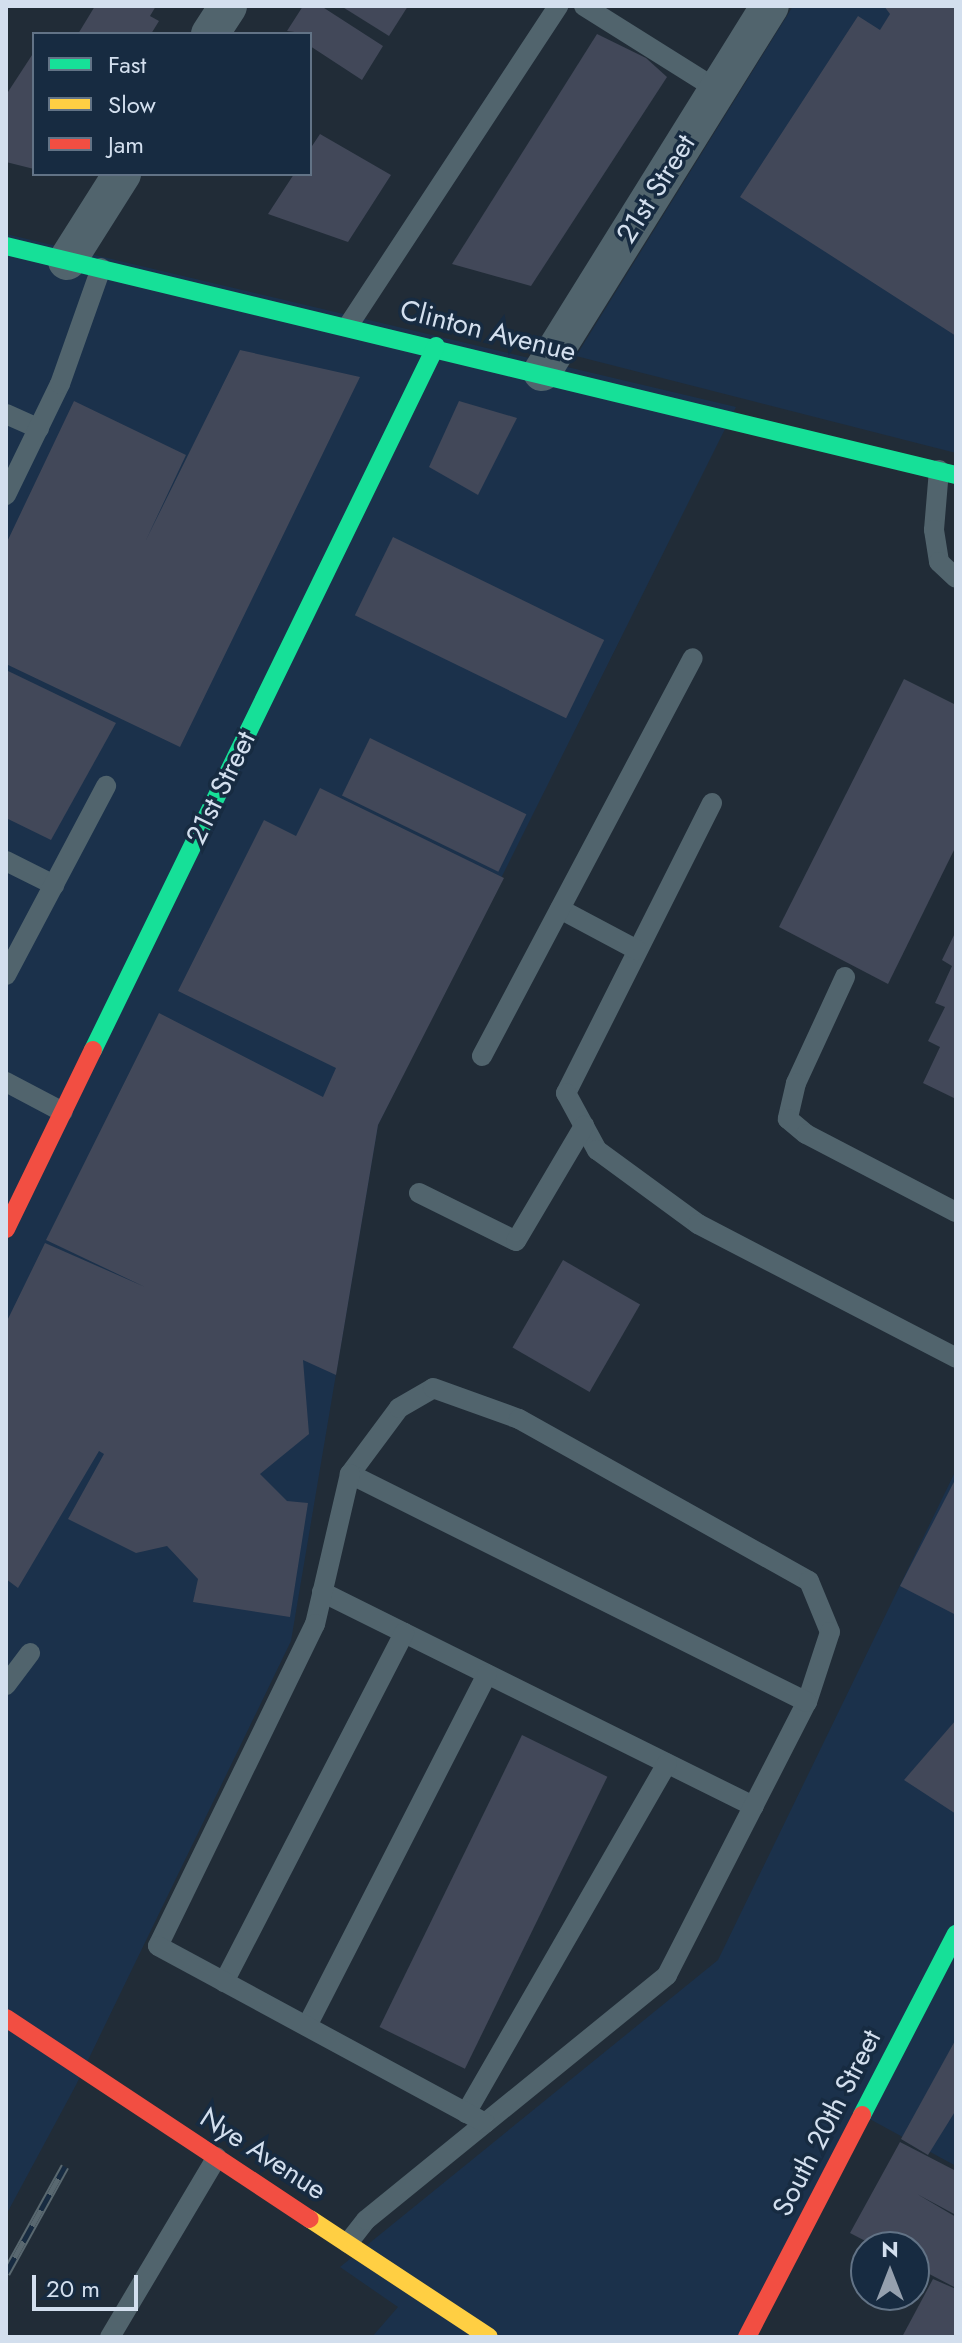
<!DOCTYPE html>
<html>
<head>
<meta charset="utf-8">
<style>
  body { margin:0 }
  #map { position:relative; width:962px; height:2343px; overflow:hidden; background:#212c37; font-family:Jost,sans-serif }
  div>[style] { position:absolute }
  [style*='--x'] { left:calc(var(--x)*1px); top:calc(var(--y)*1px); width:calc(var(--w)*1px); rotate:calc(var(--a)*1deg) }
  .built>* { inset:0; background:#1b314b }
  .building>* { inset:0; background:#424859; transform-origin:0 0 }
  .lane>* { height:20px; margin:-10px; padding:0 10px; transform-origin:10px; border-radius:10px; background:#51646d }
  .street>* { height:38px; margin:-19px; padding:0 19px; transform-origin:19px; border-radius:19px; background:#51646d }
  .fast>* { height:18px; margin:-9px; padding:0 9px; transform-origin:9px; border-radius:9px; background:#16e098 }
  .slow>* { height:18px; margin:-9px; padding:0 9px; transform-origin:9px; border-radius:9px; background:#ffcf43 }
  .jam>* { height:18px; margin:-9px; padding:0 9px; transform-origin:9px; border-radius:9px; background:#f24e42 }
  .rail>* { height:9px; margin-top:-4.5px; transform-origin:0; background:repeating-linear-gradient(90deg,#172b41 0 18px,#596870 0 36px); box-sizing:border-box; border-block:2px solid #596870 }
  span { translate:-50% -50%; white-space:nowrap; text-align:center; line-height:1.15; -webkit-text-stroke:7px #172b41; paint-order:stroke }
  .street-label { font-size:28px; color:#d3dfee }
  .frame { position:absolute; inset:0; border:8px solid #d3dfee; pointer-events:none }
  .legend { position:absolute; left:32px; top:32px; width:280px; height:144px; box-sizing:border-box; background:#172b41; border:2px solid #627386; margin:0; padding:10px 14px; list-style:none; font-size:24px; color:#d3dfee }
  .legend li { display:flex; align-items:center; gap:16px; height:40px }
  .legend b { width:40px; border:2px solid #627386 }
  .north { position:absolute; left:850px; top:2231px; width:80px; height:80px; box-sizing:border-box; background:#172b41; border:2px solid #627386; border-radius:50%; rotate:0deg; font-size:22px; font-weight:700; line-height:32px; text-align:center; color:#d3dfee }
  .north::after { content:''; display:block; margin:auto; width:28px; height:36px; background:#95a0ae; clip-path:polygon(50% 0,100% 100%,50% 72%,0 100%) }
  .scale { position:absolute; left:32px; top:2275px; width:106px; height:36px; box-sizing:border-box; border:4px solid #d3dfee; border-top:0; padding-left:10px; font-size:24px; line-height:28px; white-space:nowrap; color:#d3dfee; -webkit-text-stroke:6px #172b41; paint-order:stroke }
</style>
</head>
<body>
<div id="map">
  <div class="built">
    <i style="clip-path:polygon(793px 6px,956px 6px,956px 453px,576px 356px)"></i>
    <i style="clip-path:polygon(6px 234px,736px 407px,378px 1125px,291px 1641px,76px 2085px,6px 2215px)"></i>
    <i style="clip-path:polygon(956px 1470px,956px 2166px,866px 2117px,752px 2337px,372px 2337px,398px 2307px,340px 2267px,718px 1960px)"></i>
  </div>
  <div class="building">
    <i style="clip-path:polygon(95px 6px,156px 6px,150px 16px,159px 21px,151px 34px,78px 34px)"></i>
    <i style="clip-path:polygon(303px 6px,321px 6px,383px 46px,362px 80px,310px 46px,310px 34px,287px 31px)"></i>
    <i style="clip-path:polygon(341px 6px,408px 6px,389px 36px)"></i>
    <i style="clip-path:polygon(884px 6px,956px 6px,956px 336px,740px 197px,858px 16px,880px 30px,890px 14px)"></i>
    <i style="clip-path:polygon(597px 34px,646px 58px,667px 77px,531px 286px,452px 264px)"></i>
    <i style="clip-path:polygon(34px 52px,34px 169px,6px 162px,6px 95px)"></i>
    <i style="clip-path:polygon(320px 134px,391px 175px,348px 242px,268px 214px,294px 174px,310px 174px,310px 149px)"></i>
    <i style="clip-path:polygon(240px 350px,360px 377px,180px 747px,6px 664px,6px 544px,74px 401px,186px 455px,146px 540px)"></i>
    <i style="clip-path:polygon(459px 401px,517px 418px,478px 495px,429px 467px)"></i>
    <i style="left:393px;top:537px;width:235px;height:87px;rotate:26deg"></i>
    <i style="clip-path:polygon(6px 670px,116px 723px,51px 840px,6px 818px)"></i>
    <i style="clip-path:polygon(904px 679px,956px 705px,956px 846px,888px 984px,779px 927px)"></i>
    <i style="left:370px;top:738px;width:174px;height:64px;rotate:26deg"></i>
    <i style="clip-path:polygon(320px 788px,504px 878px,378px 1125px,336px 1375px,303px 1360px,309px 1434px,260px 1474px,287px 1501px,308px 1503px,290px 1617px,193px 1602px,198px 1579px,167px 1546px,136px 1553px,68px 1519px,104px 1454px,99px 1451px,18px 1588px,6px 1579px,6px 1323px,45px 1243px,145px 1287px,46px 1240px,159px 1013px,323px 1097px,336px 1068px,178px 991px,264px 820px,296px 836px)"></i>
    <i style="clip-path:polygon(956px 931px,956px 1099px,923px 1083px,940px 1047px,928px 1041px,945px 1007px,935px 1003px,952px 966px,942px 960px)"></i>
    <i style="left:563px;top:1260px;width:89px;height:101px;rotate:30deg"></i>
    <i style="clip-path:polygon(956px 1478px,956px 1615px,900px 1586px)"></i>
    <i style="clip-path:polygon(956px 1720px,956px 1814px,904px 1780px)"></i>
    <i style="left:522px;top:1735px;width:95px;height:325px;rotate:26deg"></i>
    <i style="clip-path:polygon(956px 2039px,956px 2110px,928px 2155px,901px 2139px)"></i>
    <i style="clip-path:polygon(900px 2142px,956px 2171px,956px 2215px,917px 2194px,956px 2217px,956px 2288px,914px 2266px,914px 2247px,877px 2247px,850px 2233px)"></i>
    <i style="clip-path:polygon(933px 2279px,956px 2289px,956px 2337px,902px 2337px)"></i>
  </div>
  <div class="lane">
    <i style="--x:584;--y:6;--w:158;--a:32.1"></i>
    <i style="--x:348;--y:326;--w:383;--a:-56.7"></i>
    <i style="--x:6;--y:414;--w:36;--a:24"></i>
    <i style="--x:939;--y:470;--w:60;--a:94.8"></i>
    <i style="--x:934;--y:530;--w:32;--a:81"></i>
    <i style="--x:939;--y:562;--w:23;--a:43"></i>
    <i style="--x:6;--y:495;--w:123;--a:-64.1"></i>
    <i style="--x:60;--y:384;--w:123;--a:-70.5"></i>
    <i style="--x:712;--y:803;--w:325;--a:116.7"></i>
    <i style="--x:566;--y:1093;--w:65;--a:61.5"></i>
    <i style="--x:597;--y:1150;--w:125;--a:36.2"></i>
    <i style="--x:698;--y:1224;--w:291;--a:27.4"></i>
    <i style="--x:6;--y:861;--w:54;--a:26.6"></i>
    <i style="--x:560;--y:909;--w:87;--a:28"></i>
    <i style="--x:6;--y:975;--w:214;--a:-62.1"></i>
    <i style="--x:845;--y:977;--w:117;--a:114.8"></i>
    <i style="--x:796;--y:1083;--w:37;--a:103"></i>
    <i style="--x:788;--y:1119;--w:23;--a:40"></i>
    <i style="--x:806;--y:1134;--w:169;--a:27.5"></i>
    <i style="--x:482;--y:1056;--w:450;--a:-62.1"></i>
    <i style="--x:6;--y:1082;--w:64;--a:27.8"></i>
    <i style="--x:419;--y:1193;--w:108;--a:26.3"></i>
    <i style="--x:516;--y:1241;--w:134;--a:-59.4"></i>
    <i style="--x:350;--y:1474;--w:82;--a:-53.4"></i>
    <i style="--x:399;--y:1408;--w:39;--a:-30"></i>
    <i style="--x:433;--y:1388;--w:91;--a:19.8"></i>
    <i style="--x:519;--y:1419;--w:332;--a:29.2"></i>
    <i style="--x:809;--y:1581;--w:55;--a:67.6"></i>
    <i style="--x:830;--y:1632;--w:74;--a:108.2"></i>
    <i style="--x:322;--y:1592;--w:482;--a:26.4"></i>
    <i style="--x:6;--y:1685;--w:40;--a:-53"></i>
    <i style="--x:224;--y:1982;--w:393;--a:-62.7"></i>
    <i style="--x:307;--y:2026;--w:395;--a:-62.9"></i>
    <i style="--x:466;--y:2113;--w:403;--a:-60.1"></i>
    <i style="--x:348;--y:2243;--w:29;--a:-52"></i>
    <i style="--x:366;--y:2220;--w:388;--a:-39.1"></i>
    <i style="--x:667;--y:1975;--w:307;--a:-62.9"></i>
    <i style="--x:807;--y:1702;--w:511;--a:-153.49"></i>
    <i style="--x:350;--y:1474;--w:154;--a:103.1"></i>
    <i style="--x:315;--y:1624;--w:358;--a:116"></i>
    <i style="--x:158;--y:1946;--w:372;--a:28.4"></i>
    <i style="--x:110;--y:2337;--w:209;--a:-59.3"></i>
  </div>
  <div class="street">
    <i style="--x:210;--y:34;--w:33;--a:-57"></i>
    <i style="--x:67;--y:261;--w:103;--a:-57.7"></i>
    <i style="--x:542;--y:372;--w:431;--a:-58.1"></i>
  </div>
  <div class="fast">
    <i style="--x:6;--y:246;--w:977;--a:13.55"></i>
    <i style="--x:93;--y:1050;--w:783;--a:-64.02"></i>
    <i style="--x:862;--y:2115;--w:204;--a:-62.6"></i>
  </div>
  <div class="slow">
    <i style="--x:310;--y:2219;--w:214;--a:33.4"></i>
  </div>
  <div class="jam">
    <i style="--x:6;--y:1229;--w:199;--a:-64.1"></i>
    <i style="--x:6;--y:2018;--w:364;--a:33.5"></i>
    <i style="--x:747;--y:2337;--w:250;--a:-62.6"></i>
  </div>
  <div class="rail">
    <i style="--x:6;--y:2273;--w:122;--a:-61.1"></i>
  </div>
  <div class="street-label">
    <span style="left:656px;top:189px;rotate:-58deg">21st Street</span>
    <span style="left:488px;top:331px;rotate:14deg">Clinton Avenue</span>
    <span style="left:221px;top:788px;rotate:-64deg">21st Street</span>
    <span style="left:827px;top:2123px;rotate:-63deg">South 20th Street</span>
    <span style="left:263px;top:2154px;rotate:33deg">Nye Avenue</span>
  </div>
  <div class="frame"></div>
  <ul class="legend">
  <li><b style="height:10px;background:#16e098"></b>Fast</li>
  <li><b style="height:10px;background:#ffcf43"></b>Slow</li>
  <li><b style="height:10px;background:#f24e42"></b>Jam</li>
  </ul>
  <div class="north">N</div>
  <div class="scale">20 m</div>
</div>
</body>
</html>
